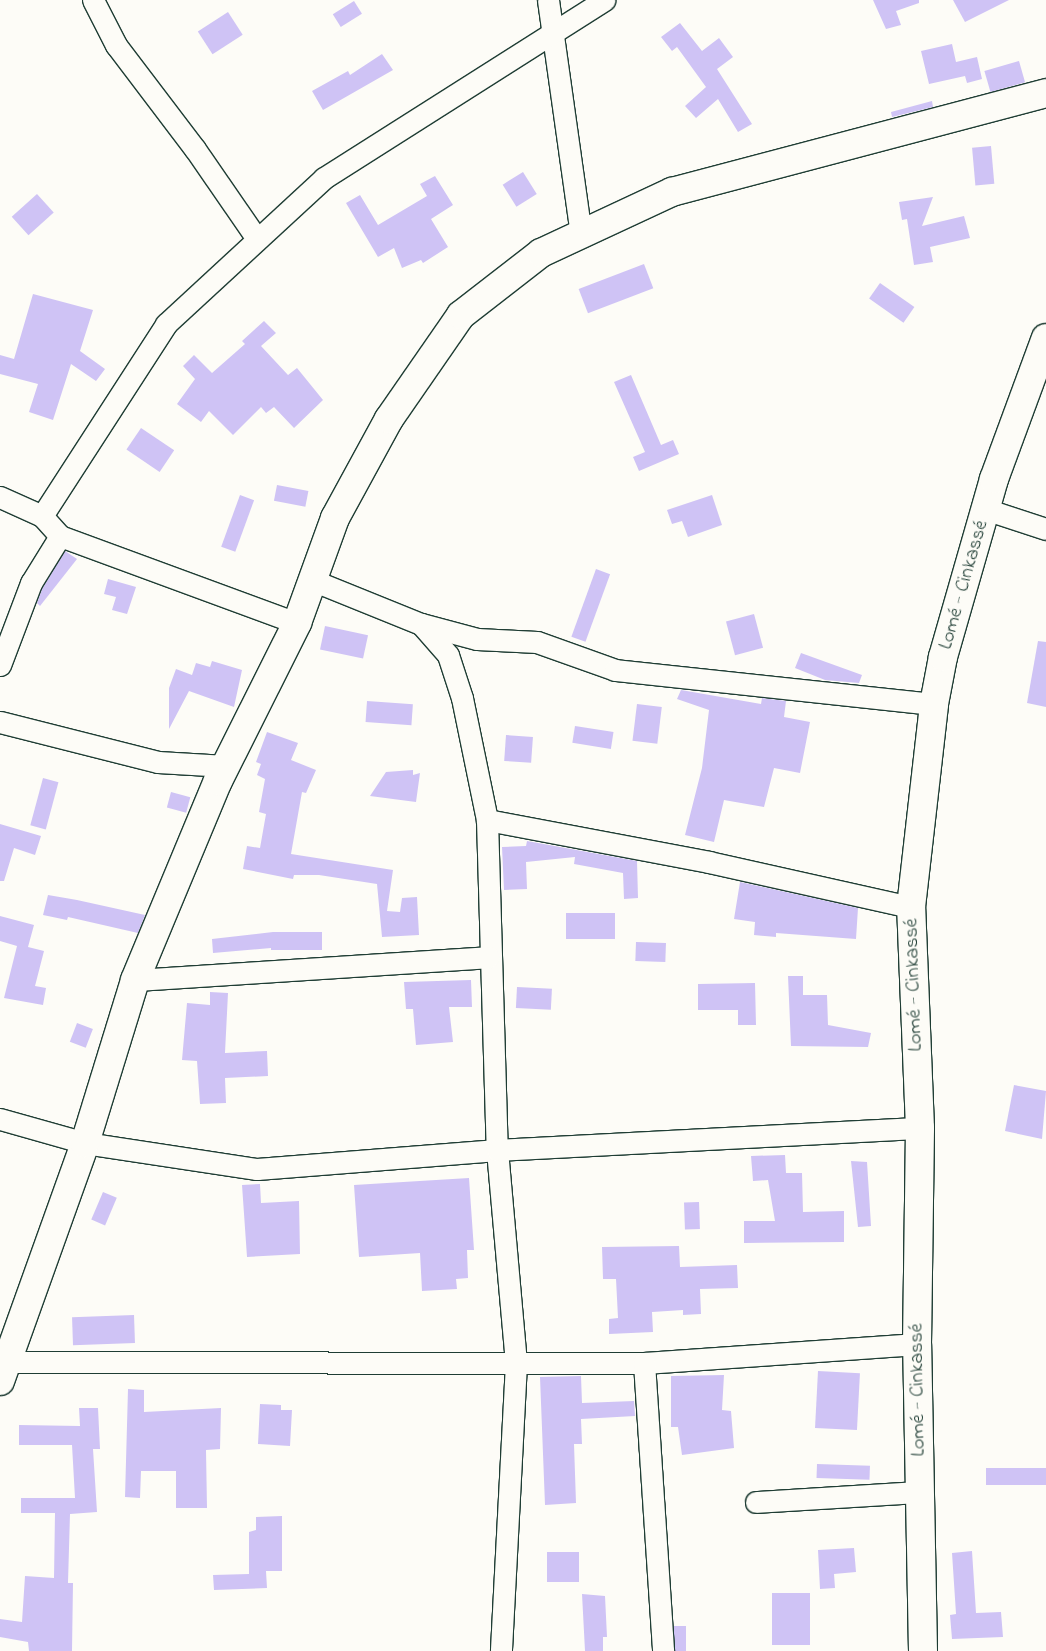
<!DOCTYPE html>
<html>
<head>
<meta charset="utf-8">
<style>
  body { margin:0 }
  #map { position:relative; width:1046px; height:1651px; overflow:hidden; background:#fdfcf7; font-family:"Indie Flower",sans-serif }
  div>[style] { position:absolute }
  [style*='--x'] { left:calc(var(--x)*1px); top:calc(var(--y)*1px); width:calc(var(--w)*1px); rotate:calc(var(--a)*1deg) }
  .building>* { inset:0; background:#cfc3f5; transform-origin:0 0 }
  .roads { filter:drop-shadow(1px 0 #1f3d34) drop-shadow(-1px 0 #1f3d34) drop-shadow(0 1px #1f3d34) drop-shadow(0 -1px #1f3d34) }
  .street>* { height:21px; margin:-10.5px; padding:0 10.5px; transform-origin:10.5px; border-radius:10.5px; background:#fdfcf7 }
  .secondary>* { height:28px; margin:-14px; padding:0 14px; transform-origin:14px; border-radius:14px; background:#fdfcf7 }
  .highway>* { height:28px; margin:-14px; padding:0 14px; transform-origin:14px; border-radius:14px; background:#fdfcf7 }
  span { translate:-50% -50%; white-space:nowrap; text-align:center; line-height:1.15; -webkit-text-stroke:4.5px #fdfcf7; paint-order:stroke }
  .street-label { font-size:20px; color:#1f3d34 }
</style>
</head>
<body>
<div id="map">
  <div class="building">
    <i style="clip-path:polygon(873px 0,919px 0,919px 3px,896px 11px,901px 25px,886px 29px)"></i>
    <i style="clip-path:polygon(953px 0,1009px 0,965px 22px)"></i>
    <i style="left:354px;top:1px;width:15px;height:25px;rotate:58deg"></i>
    <i style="left:228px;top:12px;width:27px;height:36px;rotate:57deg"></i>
    <i style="clip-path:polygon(680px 23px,702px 51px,719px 38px,733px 57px,717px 69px,752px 124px,738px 132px,718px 99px,696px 118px,685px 106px,706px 87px,677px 47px,672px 51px,661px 37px)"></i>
    <i style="clip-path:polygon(952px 44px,956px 62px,977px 57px,982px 79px,967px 83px,965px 76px,929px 84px,921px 51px)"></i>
    <i style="clip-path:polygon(382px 54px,393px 70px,323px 110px,312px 91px,348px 71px,350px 75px)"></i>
    <i style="left:1019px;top:61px;width:22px;height:36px;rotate:74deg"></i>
    <i style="clip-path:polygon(932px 101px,933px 107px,892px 117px,891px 112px)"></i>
    <i style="left:991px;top:146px;width:38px;height:19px;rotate:85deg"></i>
    <i style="left:523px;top:172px;width:26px;height:24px;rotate:58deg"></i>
    <i style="clip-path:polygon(435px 176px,453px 205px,431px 219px,448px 247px,423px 263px,421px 260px,402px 268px,394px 248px,378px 257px,346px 203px,360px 195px,378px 225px,427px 196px,420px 184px)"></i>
    <i style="left:37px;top:194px;width:25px;height:34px;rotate:48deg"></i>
    <i style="clip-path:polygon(933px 197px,922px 226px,964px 216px,970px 238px,930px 247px,933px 262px,914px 265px,907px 219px,902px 220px,899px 202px)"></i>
    <i style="left:644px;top:264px;width:26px;height:70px;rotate:69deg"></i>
    <i style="left:880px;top:283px;width:42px;height:19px;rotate:35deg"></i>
    <i style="clip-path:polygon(33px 294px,93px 310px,80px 351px,105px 369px,96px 381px,71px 364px,53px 420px,29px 412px,38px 384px,0 374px,0 355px,14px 359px)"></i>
    <i style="clip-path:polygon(264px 321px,276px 333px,261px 346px,288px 375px,297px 368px,323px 400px,294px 428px,274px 407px,266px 413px,261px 407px,233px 435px,209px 411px,201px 422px,177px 404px,195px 379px,183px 366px,194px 355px,212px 373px,245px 344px,242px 341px)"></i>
    <i style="clip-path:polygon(631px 375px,661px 445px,673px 440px,679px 454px,639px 471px,633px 457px,645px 452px,614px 382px)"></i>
    <i style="left:141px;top:428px;width:40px;height:26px;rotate:34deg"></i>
    <i style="left:277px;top:485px;width:32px;height:16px;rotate:11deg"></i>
    <i style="left:240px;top:495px;width:15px;height:55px;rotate:20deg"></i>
    <i style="clip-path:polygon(712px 495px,722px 525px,688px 537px,682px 521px,672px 524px,667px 510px)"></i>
    <i style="clip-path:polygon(65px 551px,77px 559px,40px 606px,37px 603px,42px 589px)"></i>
    <i style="left:596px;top:569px;width:15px;height:72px;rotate:20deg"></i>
    <i style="clip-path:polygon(108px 579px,136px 587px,127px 614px,112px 610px,116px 597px,104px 594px)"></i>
    <i style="left:754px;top:614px;width:35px;height:29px;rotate:75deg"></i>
    <i style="left:325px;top:626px;width:44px;height:24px;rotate:12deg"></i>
    <i style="clip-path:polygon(1038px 641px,1046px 642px,1046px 707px,1027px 703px)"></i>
    <i style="clip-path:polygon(801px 653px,862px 675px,859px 683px,825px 680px,795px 668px)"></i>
    <i style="clip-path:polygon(212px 661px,242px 670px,234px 707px,189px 691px,169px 729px,169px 688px,176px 669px,192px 675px,196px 663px,210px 667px)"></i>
    <i style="clip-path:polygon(681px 690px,761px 704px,762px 698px,786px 701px,784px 717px,810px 722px,800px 773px,774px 768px,764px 807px,724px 800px,714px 842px,685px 835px,702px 768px,709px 710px,677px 699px)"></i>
    <i style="left:367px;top:701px;width:46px;height:21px;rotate:4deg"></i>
    <i style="left:637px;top:704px;width:25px;height:37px;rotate:7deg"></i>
    <i style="left:575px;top:726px;width:39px;height:17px;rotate:9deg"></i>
    <i style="clip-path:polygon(267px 732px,298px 743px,291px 760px,316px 770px,306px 793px,302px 792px,291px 854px,393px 870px,387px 911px,400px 912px,402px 898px,417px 897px,419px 935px,382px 937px,377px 884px,319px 875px,294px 875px,293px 879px,243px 869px,247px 846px,260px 848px,266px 814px,259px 812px,265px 779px,257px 775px,261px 764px,256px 762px)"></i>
    <i style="left:506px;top:735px;width:27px;height:26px;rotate:4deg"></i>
    <i style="clip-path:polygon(413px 770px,413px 775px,420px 773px,416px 802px,370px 796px,386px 772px)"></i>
    <i style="left:43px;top:778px;width:16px;height:49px;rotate:15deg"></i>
    <i style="left:171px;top:792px;width:20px;height:16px;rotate:15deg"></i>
    <i style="clip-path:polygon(0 824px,41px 836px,35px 855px,14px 848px,4px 881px,0 881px)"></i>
    <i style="clip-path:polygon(527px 841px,637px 861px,638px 898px,624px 899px,623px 873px,574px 864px,575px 857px,526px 862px,527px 889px,504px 890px,502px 847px,526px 846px)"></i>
    <i style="clip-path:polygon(740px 882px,858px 908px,856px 939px,776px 933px,776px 937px,754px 935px,755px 922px,734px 919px)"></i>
    <i style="clip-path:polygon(48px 895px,77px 900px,145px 915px,138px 933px,68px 917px,67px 920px,43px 915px)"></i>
    <i style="left:615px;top:913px;width:26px;height:49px;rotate:90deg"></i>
    <i style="clip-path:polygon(0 916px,34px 925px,28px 947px,44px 951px,35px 986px,46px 988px,43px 1005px,4px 998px,17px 946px,0 941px)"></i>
    <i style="clip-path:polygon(273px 932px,322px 932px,322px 950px,271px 950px,271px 948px,213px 953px,212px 939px)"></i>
    <i style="left:636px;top:942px;width:30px;height:19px;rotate:2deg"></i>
    <i style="clip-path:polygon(788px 976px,803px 976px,803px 995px,827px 995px,828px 1025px,871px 1033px,868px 1047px,791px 1046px)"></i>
    <i style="clip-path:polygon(471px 980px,472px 1007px,449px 1007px,453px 1042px,416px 1045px,413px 1009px,406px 1009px,404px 982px)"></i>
    <i style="clip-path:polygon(755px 983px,756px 1025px,738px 1025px,738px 1010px,698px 1010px,698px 984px)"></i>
    <i style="left:517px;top:987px;width:35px;height:21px;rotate:3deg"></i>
    <i style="clip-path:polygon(210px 992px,228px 993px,225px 1053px,267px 1051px,268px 1076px,225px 1078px,226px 1103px,200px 1104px,197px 1061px,182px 1060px,187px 1003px,210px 1005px)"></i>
    <i style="left:77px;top:1023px;width:17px;height:20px;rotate:21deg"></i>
    <i style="clip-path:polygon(1014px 1085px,1046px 1091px,1042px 1139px,1005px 1131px)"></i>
    <i style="clip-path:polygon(785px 1155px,786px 1173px,802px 1173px,803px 1212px,844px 1211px,844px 1242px,744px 1243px,744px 1221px,775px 1221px,768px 1180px,753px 1181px,751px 1156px)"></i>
    <i style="clip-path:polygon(851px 1161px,867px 1162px,871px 1226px,858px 1227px)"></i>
    <i style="clip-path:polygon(469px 1178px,474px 1250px,467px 1250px,468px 1278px,456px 1279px,457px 1289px,422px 1291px,420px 1253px,359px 1257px,354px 1185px)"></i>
    <i style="clip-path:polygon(260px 1184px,261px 1203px,299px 1201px,300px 1254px,247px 1257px,242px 1185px)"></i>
    <i style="left:103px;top:1192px;width:15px;height:30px;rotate:23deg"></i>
    <i style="left:699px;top:1202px;width:27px;height:15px;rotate:88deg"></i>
    <i style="clip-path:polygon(679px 1246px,680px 1267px,737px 1265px,738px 1288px,700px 1289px,701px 1314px,683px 1315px,683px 1310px,652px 1312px,653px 1332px,609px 1334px,609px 1319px,618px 1318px,616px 1279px,603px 1279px,602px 1247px)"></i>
    <i style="left:134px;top:1315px;width:28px;height:62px;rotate:88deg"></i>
    <i style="left:818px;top:1371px;width:42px;height:57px;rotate:3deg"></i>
    <i style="clip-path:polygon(724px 1375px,722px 1410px,731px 1411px,734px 1448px,682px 1455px,678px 1427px,671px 1427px,671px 1376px)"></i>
    <i style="clip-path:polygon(581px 1376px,582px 1403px,634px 1401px,635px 1416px,581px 1419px,582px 1444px,574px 1444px,576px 1503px,545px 1505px,540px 1377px)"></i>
    <i style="clip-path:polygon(128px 1389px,144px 1390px,144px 1412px,221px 1408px,220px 1449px,206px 1450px,207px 1508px,176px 1508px,176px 1471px,141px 1471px,140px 1498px,125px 1497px)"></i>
    <i style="clip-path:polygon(260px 1404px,281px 1405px,281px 1410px,292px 1410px,290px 1446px,258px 1444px)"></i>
    <i style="clip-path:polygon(79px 1408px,98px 1408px,100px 1449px,93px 1449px,97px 1512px,70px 1514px,68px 1583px,73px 1583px,72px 1651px,29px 1651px,28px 1642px,0 1637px,0 1619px,22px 1622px,25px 1576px,54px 1578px,55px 1513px,21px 1513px,21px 1498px,75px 1498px,72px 1445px,19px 1445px,19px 1425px,80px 1426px)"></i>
    <i style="left:817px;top:1464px;width:53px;height:14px;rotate:2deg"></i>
    <i style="left:1046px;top:1468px;width:17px;height:60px;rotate:90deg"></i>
    <i style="clip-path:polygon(282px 1516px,282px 1571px,266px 1571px,267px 1588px,214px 1590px,213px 1575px,249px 1574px,249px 1532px,256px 1530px,256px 1517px)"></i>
    <i style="clip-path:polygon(854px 1548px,856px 1572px,834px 1574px,835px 1588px,820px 1589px,818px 1550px)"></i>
    <i style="clip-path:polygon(972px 1551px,976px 1613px,1001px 1612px,1003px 1637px,952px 1639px,950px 1615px,956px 1614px,952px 1553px)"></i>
    <i style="left:547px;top:1552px;width:32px;height:30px"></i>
    <i style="left:772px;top:1593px;width:38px;height:52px"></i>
    <i style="clip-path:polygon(582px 1594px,605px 1596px,607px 1637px,603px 1637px,603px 1651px,585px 1651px)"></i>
    <i style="left:674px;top:1626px;width:12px;height:25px"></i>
  </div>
  <div class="roads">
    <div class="street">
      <i style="--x:93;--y:0;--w:51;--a:62.9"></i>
      <i style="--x:116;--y:45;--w:131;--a:52.8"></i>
      <i style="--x:195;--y:149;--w:109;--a:55.4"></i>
      <i style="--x:548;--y:0;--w:236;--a:82"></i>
      <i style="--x:0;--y:497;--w:46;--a:24.3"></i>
      <i style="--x:42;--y:516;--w:27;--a:48"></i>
      <i style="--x:60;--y:536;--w:252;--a:20.2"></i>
      <i style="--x:985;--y:509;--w:64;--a:18.2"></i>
      <i style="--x:42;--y:516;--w:229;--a:-57.1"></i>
      <i style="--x:166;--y:324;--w:215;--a:-42.7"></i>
      <i style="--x:324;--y:178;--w:332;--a:-32.4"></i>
      <i style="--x:312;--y:580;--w:118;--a:22"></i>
      <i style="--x:421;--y:624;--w:58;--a:15"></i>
      <i style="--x:477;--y:639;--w:60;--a:2.9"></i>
      <i style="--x:537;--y:642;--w:83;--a:19.7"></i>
      <i style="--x:615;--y:670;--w:321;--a:6.1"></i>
      <i style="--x:421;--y:624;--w:41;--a:48.9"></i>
      <i style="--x:448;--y:655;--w:45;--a:72"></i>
      <i style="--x:462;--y:698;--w:125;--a:78.4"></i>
      <i style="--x:487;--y:820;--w:330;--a:88.3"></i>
      <i style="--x:497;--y:1150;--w:214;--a:84.9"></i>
      <i style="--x:516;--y:1363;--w:288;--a:93"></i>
      <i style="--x:0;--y:665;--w:88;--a:-69.3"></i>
      <i style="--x:31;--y:583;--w:55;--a:-58.3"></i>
      <i style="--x:0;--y:722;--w:163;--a:14.2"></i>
      <i style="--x:158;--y:762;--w:68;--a:3.4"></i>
      <i style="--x:487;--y:820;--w:226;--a:10.7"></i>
      <i style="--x:709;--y:862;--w:207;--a:12.6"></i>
      <i style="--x:135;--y:980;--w:354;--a:-3.7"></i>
      <i style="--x:0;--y:1119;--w:88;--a:15.8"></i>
      <i style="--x:85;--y:1143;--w:174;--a:8.6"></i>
      <i style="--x:257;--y:1169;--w:241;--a:-4.5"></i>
      <i style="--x:497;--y:1150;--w:424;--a:-3"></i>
      <i style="--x:7;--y:1362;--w:637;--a:0.09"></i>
      <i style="--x:644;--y:1363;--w:274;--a:-4"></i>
      <i style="--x:644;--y:1363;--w:289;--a:86.2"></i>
      <i style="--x:756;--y:1502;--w:164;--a:-3.5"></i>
    </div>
    <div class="secondary">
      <i style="--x:0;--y:1381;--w:253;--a:-70.3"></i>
      <i style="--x:85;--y:1143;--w:170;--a:-72.9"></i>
      <i style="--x:135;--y:980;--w:216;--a:-67.4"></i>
      <i style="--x:218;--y:781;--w:177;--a:-63.4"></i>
      <i style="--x:297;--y:623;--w:112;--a:-70.1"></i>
      <i style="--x:335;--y:518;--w:113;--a:-61.4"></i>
      <i style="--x:389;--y:419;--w:126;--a:-55.3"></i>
      <i style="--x:461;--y:315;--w:101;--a:-37.8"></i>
      <i style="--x:541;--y:253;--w:145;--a:-25"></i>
      <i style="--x:672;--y:192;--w:387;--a:-14.8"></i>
    </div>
    <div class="highway">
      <i style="--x:923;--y:1651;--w:307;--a:-91.1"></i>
      <i style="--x:917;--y:1344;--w:216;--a:-89.2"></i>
      <i style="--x:920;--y:1128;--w:221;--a:-92.3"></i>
      <i style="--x:911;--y:907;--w:204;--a:-83.5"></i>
      <i style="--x:934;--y:704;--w:48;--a:-79.2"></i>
      <i style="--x:943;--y:657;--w:185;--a:-74"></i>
      <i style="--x:994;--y:479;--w:150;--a:-69.8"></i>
    </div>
  </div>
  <div class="street-label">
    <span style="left:964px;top:585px;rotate:-74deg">Lomé - Cinkassé</span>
    <span style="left:914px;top:985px;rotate:-92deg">Lomé - Cinkassé</span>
    <span style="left:918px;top:1390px;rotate:-91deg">Lomé - Cinkassé</span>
  </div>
</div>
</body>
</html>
